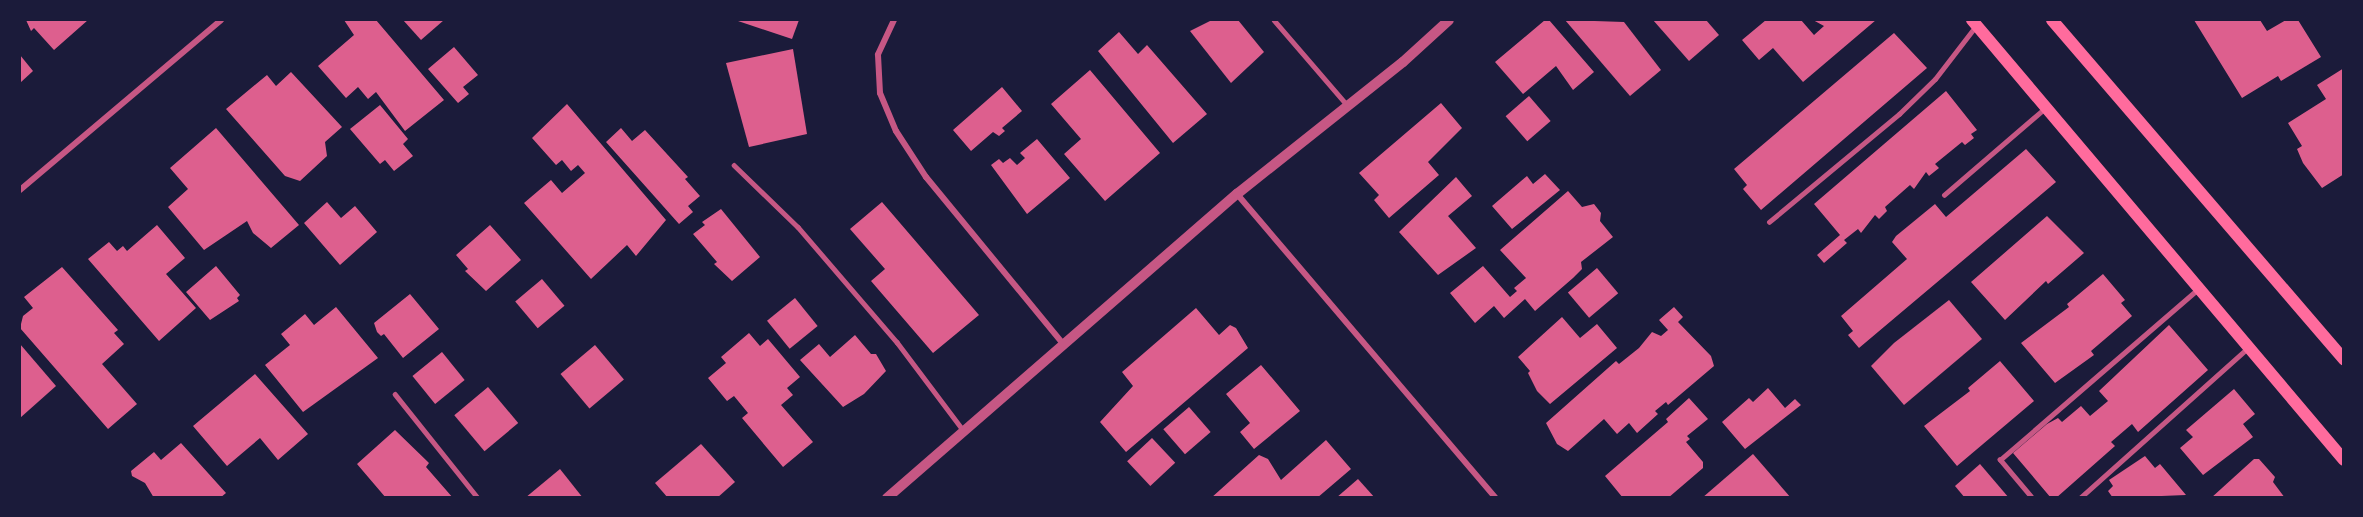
<!DOCTYPE html>
<html>
<head>
<meta charset="utf-8">
<style>
  body { margin:0 }
  #map { position:relative; width:2363px; height:517px; overflow:hidden; background:#1b1b3a; font-family:"Sofia Sans Condensed",sans-serif }
  div>[style] { position:absolute }
  [style*='--x'] { left:calc(var(--x)*1px); top:calc(var(--y)*1px); width:calc(var(--w)*1px); rotate:calc(var(--a)*1deg) }
  .building>* { inset:0; background:#dd5f8e; transform-origin:0 0 }
  .service>* { height:4.5px; margin:-2.25px; padding:0 2.25px; transform-origin:2.25px; border-radius:2.25px; background:#c65784 }
  .minor>* { height:6px; margin:-3px; padding:0 3px; transform-origin:3px; border-radius:3px; background:#c65784 }
  .tertiary>* { height:10px; margin:-5px; padding:0 5px; transform-origin:5px; border-radius:5px; background:#c65784 }
  .secondary>* { height:12px; margin:-6px; padding:0 6px; transform-origin:6px; border-radius:6px; background:#ff6b9d }
  span { translate:-50% -50%; white-space:nowrap; text-align:center; line-height:1.15; -webkit-text-stroke:4.5px #1b1b3a; paint-order:stroke }
  .frame { position:absolute; inset:0; border:21px solid #1b1b3a; pointer-events:none }
</style>
</head>
<body>
<div id="map">
  <div class="building">
    <i style="clip-path:polygon(26px 20px,88px 20px,54px 50px,34px 28px,31px 31px)"></i>
    <i style="clip-path:polygon(344px 20px,376px 20px,444px 100px,405px 131px,376px 92px,368px 99px,358px 87px,346px 98px,318px 66px,354px 35px)"></i>
    <i style="clip-path:polygon(403px 20px,444px 20px,421px 40px)"></i>
    <i style="clip-path:polygon(735px 20px,799px 20px,792px 39px)"></i>
    <i style="clip-path:polygon(1212px 20px,1238px 20px,1264px 52px,1231px 83px,1190px 31px)"></i>
    <i style="clip-path:polygon(1545px 20px,1549px 20px,1594px 72px,1573px 90px,1556px 66px,1523px 94px,1495px 62px)"></i>
    <i style="clip-path:polygon(1565px 20px,1624px 22px,1661px 70px,1630px 96px)"></i>
    <i style="clip-path:polygon(1653px 20px,1706px 20px,1719px 35px,1689px 61px)"></i>
    <i style="clip-path:polygon(1766px 20px,1801px 20px,1814px 35px,1824px 26px,1813px 20px,1876px 20px,1803px 82px,1773px 48px,1759px 60px,1742px 40px)"></i>
    <i style="clip-path:polygon(2194px 20px,2260px 20px,2267px 31px,2286px 20px,2298px 20px,2321px 57px,2281px 81px,2278px 76px,2242px 98px)"></i>
    <i style="clip-path:polygon(1119px 32px,1138px 54px,1147px 45px,1207px 114px,1173px 143px,1098px 51px)"></i>
    <i style="clip-path:polygon(1894px 33px,1927px 68px,1761px 210px,1743px 189px,1747px 185px,1734px 169px)"></i>
    <i style="clip-path:polygon(454px 47px,478px 75px,463px 87px,469px 94px,458px 103px,428px 69px)"></i>
    <i style="clip-path:polygon(793px 49px,807px 134px,749px 147px,726px 63px)"></i>
    <i style="clip-path:polygon(20px 55px,33px 71px,20px 83px)"></i>
    <i style="clip-path:polygon(2344px 68px,2344px 174px,2322px 188px,2303px 163px,2297px 149px,2302px 146px,2288px 123px,2326px 99px,2317px 85px)"></i>
    <i style="clip-path:polygon(1090px 70px,1160px 153px,1105px 201px,1064px 154px,1081px 139px,1051px 104px)"></i>
    <i style="clip-path:polygon(291px 72px,342px 127px,325px 142px,327px 156px,300px 181px,285px 176px,226px 109px,267px 75px,276px 86px)"></i>
    <i style="clip-path:polygon(1002px 87px,1022px 111px,1002px 128px,1005px 131px,999px 136px,993px 132px,971px 151px,953px 130px)"></i>
    <i style="clip-path:polygon(1946px 91px,1977px 130px,1971px 134px,1974px 138px,1965px 145px,1962px 142px,1935px 164px,1939px 168px,1929px 176px,1926px 172px,1914px 189px,1910px 185px,1885px 207px,1887px 211px,1879px 219px,1875px 215px,1861px 233px,1858px 229px,1844px 240px,1847px 243px,1824px 263px,1817px 255px,1840px 235px,1814px 204px)"></i>
    <i style="left:1529px;top:96px;width:33px;height:31px;rotate:49deg"></i>
    <i style="clip-path:polygon(1441px 103px,1462px 128px,1428px 162px,1439px 175px,1389px 218px,1374px 200px,1379px 195px,1359px 173px)"></i>
    <i style="clip-path:polygon(567px 104px,666px 220px,636px 256px,627px 245px,591px 279px,524px 203px,551px 180px,562px 193px,585px 173px,578px 165px,571px 171px,562px 160px,556px 165px,532px 138px)"></i>
    <i style="clip-path:polygon(380px 105px,408px 139px,403px 144px,413px 156px,394px 171px,385px 160px,380px 164px,350px 129px)"></i>
    <i style="clip-path:polygon(216px 128px,299px 225px,271px 248px,253px 233px,247px 221px,204px 250px,168px 207px,188px 189px,170px 168px)"></i>
    <i style="clip-path:polygon(621px 128px,632px 141px,645px 130px,688px 177px,685px 179px,700px 196px,688px 206px,693px 212px,679px 224px,606px 142px)"></i>
    <i style="clip-path:polygon(1037px 139px,1070px 178px,1027px 214px,991px 165px,999px 159px,1003px 163px,1010px 158px,1017px 165px,1025px 158px,1020px 153px)"></i>
    <i style="clip-path:polygon(2026px 149px,2056px 182px,1859px 348px,1848px 335px,1853px 331px,1841px 316px,1907px 259px,1892px 242px,1896px 236px,1935px 204px,1946px 217px)"></i>
    <i style="clip-path:polygon(1545px 174px,1560px 190px,1512px 229px,1492px 206px,1527px 176px,1533px 184px)"></i>
    <i style="clip-path:polygon(1456px 177px,1472px 196px,1448px 216px,1476px 248px,1438px 275px,1399px 232px)"></i>
    <i style="clip-path:polygon(1568px 191px,1582px 207px,1594px 204px,1601px 213px,1600px 221px,1613px 237px,1581px 262px,1582px 269px,1573px 278px,1535px 311px,1525px 299px,1504px 318px,1494px 306px,1475px 323px,1450px 293px,1483px 266px,1510px 297px,1517px 291px,1514px 288px,1526px 278px,1500px 250px)"></i>
    <i style="clip-path:polygon(327px 202px,341px 218px,355px 206px,377px 232px,340px 265px,304px 223px)"></i>
    <i style="clip-path:polygon(882px 202px,979px 315px,933px 353px,871px 281px,885px 269px,850px 229px)"></i>
    <i style="clip-path:polygon(721px 209px,760px 257px,732px 281px,714px 264px,717px 262px,693px 234px,705px 225px,702px 222px)"></i>
    <i style="clip-path:polygon(2047px 216px,2084px 253px,2048px 284px,2046px 281px,2005px 320px,1971px 282px)"></i>
    <i style="clip-path:polygon(157px 225px,185px 258px,166px 274px,196px 308px,159px 341px,88px 259px,109px 242px,117px 251px,123px 246px,127px 251px)"></i>
    <i style="clip-path:polygon(490px 225px,521px 260px,486px 291px,465px 271px,468px 269px,456px 255px)"></i>
    <i style="clip-path:polygon(216px 266px,240px 295px,237px 298px,239px 301px,210px 320px,186px 292px)"></i>
    <i style="clip-path:polygon(62px 267px,118px 330px,114px 333px,124px 344px,102px 364px,137px 404px,108px 429px,20px 328px,23px 316px,33px 308px,24px 297px)"></i>
    <i style="left:1597px;top:268px;width:33px;height:38px;rotate:50deg"></i>
    <i style="clip-path:polygon(2103px 274px,2125px 300px,2121px 303px,2132px 316px,2091px 351px,2094px 355px,2055px 383px,2021px 343px,2069px 307px,2067px 304px)"></i>
    <i style="left:542px;top:279px;width:35px;height:35px;rotate:50deg"></i>
    <i style="clip-path:polygon(410px 294px,439px 329px,403px 358px,384px 334px,381px 336px,377px 332px,374px 323px)"></i>
    <i style="left:795px;top:298px;width:36px;height:36px;rotate:51deg"></i>
    <i style="clip-path:polygon(1949px 300px,1982px 339px,1904px 405px,1871px 366px,1894px 343px)"></i>
    <i style="clip-path:polygon(336px 307px,378px 358px,303px 412px,265px 365px,290px 345px,281px 334px,305px 314px,314px 325px)"></i>
    <i style="clip-path:polygon(1674px 307px,1683px 317px,1678px 322px,1711px 356px,1714px 366px,1668px 405px,1666px 402px,1655px 411px,1658px 414px,1637px 433px,1629px 423px,1617px 434px,1604px 419px,1568px 451px,1557px 444px,1546px 423px,1616px 361px,1619px 364px,1639px 348px,1652px 332px,1661px 336px,1668px 330px,1659px 320px)"></i>
    <i style="clip-path:polygon(1196px 308px,1219px 335px,1230px 325px,1236px 328px,1248px 348px,1126px 452px,1100px 422px,1133px 386px,1122px 372px)"></i>
    <i style="clip-path:polygon(1562px 317px,1580px 338px,1597px 324px,1617px 348px,1550px 404px,1537px 391px,1528px 373px,1530px 371px,1518px 357px)"></i>
    <i style="clip-path:polygon(2169px 325px,2208px 370px,2138px 432px,2132px 424px,2111px 442px,2115px 446px,2056px 498px,2051px 498px,2013px 453px,2047px 424px,2058px 418px,2062px 422px,2081px 406px,2090px 416px,2108px 401px,2099px 391px)"></i>
    <i style="clip-path:polygon(749px 333px,760px 346px,768px 339px,800px 377px,787px 388px,793px 395px,781px 405px,813px 442px,783px 467px,742px 418px,748px 413px,734px 396px,727px 401px,708px 378px,726px 363px,721px 357px)"></i>
    <i style="clip-path:polygon(855px 335px,871px 354px,876px 354px,886px 371px,864px 394px,843px 407px,800px 360px,819px 344px,830px 357px)"></i>
    <i style="clip-path:polygon(20px 344px,56px 386px,20px 418px)"></i>
    <i style="left:595px;top:345px;width:45px;height:45px;rotate:50deg"></i>
    <i style="left:442px;top:352px;width:36px;height:38px;rotate:51deg"></i>
    <i style="clip-path:polygon(2000px 361px,2034px 401px,1957px 466px,1924px 426px,1970px 391px,1968px 388px)"></i>
    <i style="clip-path:polygon(1261px 365px,1300px 411px,1254px 449px,1240px 432px,1250px 423px,1226px 394px)"></i>
    <i style="clip-path:polygon(255px 374px,308px 434px,278px 460px,260px 438px,227px 466px,193px 426px)"></i>
    <i style="left:488px;top:387px;width:47px;height:44px;rotate:50deg"></i>
    <i style="clip-path:polygon(1768px 388px,1785px 408px,1795px 399px,1801px 405px,1745px 449px,1722px 422px,1749px 398px,1753px 402px)"></i>
    <i style="clip-path:polygon(2234px 389px,2255px 414px,2243px 424px,2253px 437px,2203px 475px,2180px 448px,2193px 437px,2186px 430px)"></i>
    <i style="clip-path:polygon(1689px 398px,1708px 419px,1687px 436px,1690px 439px,1686px 442px,1703px 462px,1703px 468px,1668px 498px,1623px 498px,1605px 476px,1668px 422px,1666px 419px)"></i>
    <i style="left:1189px;top:407px;width:33px;height:34px;rotate:49deg"></i>
    <i style="clip-path:polygon(395px 430px,429px 463px,426px 467px,453px 498px,386px 498px,357px 464px)"></i>
    <i style="left:1152px;top:438px;width:34px;height:34px;rotate:47deg"></i>
    <i style="clip-path:polygon(1326px 440px,1351px 469px,1317px 498px,1211px 498px,1259px 455px,1268px 459px,1281px 480px)"></i>
    <i style="clip-path:polygon(181px 443px,226px 493px,220px 498px,154px 498px,145px 483px,132px 476px,131px 471px,154px 452px,161px 460px)"></i>
    <i style="clip-path:polygon(701px 444px,735px 482px,717px 498px,668px 498px,655px 483px)"></i>
    <i style="clip-path:polygon(1753px 454px,1791px 498px,1702px 498px)"></i>
    <i style="clip-path:polygon(2145px 456px,2155px 468px,2160px 464px,2186px 495px,2113px 498px,2108px 491px,2113px 486px,2109px 480px)"></i>
    <i style="clip-path:polygon(2254px 459px,2259px 459px,2275px 477px,2273px 482px,2285px 498px,2211px 498px)"></i>
    <i style="clip-path:polygon(1980px 464px,2009px 498px,1965px 498px,1955px 486px)"></i>
    <i style="clip-path:polygon(560px 469px,583px 498px,525px 498px)"></i>
    <i style="clip-path:polygon(1358px 479px,1375px 498px,1336px 498px)"></i>
  </div>
  <div class="service">
    <i style="--x:1274;--y:20;--w:112;--a:49.3"></i>
    <i style="--x:734;--y:165;--w:89;--a:44.1"></i>
    <i style="--x:798;--y:227;--w:152;--a:49.3"></i>
    <i style="--x:897;--y:342;--w:110;--a:53.1"></i>
    <i style="--x:1944;--y:195;--w:132;--a:-40.7"></i>
    <i style="--x:1769;--y:222;--w:169;--a:-39.7"></i>
    <i style="--x:1899;--y:114;--w:50;--a:-44.2"></i>
    <i style="--x:1935;--y:79;--w:66;--a:-52.4"></i>
    <i style="--x:395;--y:394;--w:133;--a:51.4"></i>
    <i style="--x:2032;--y:498;--w:50;--a:-130.1"></i>
    <i style="--x:2000;--y:460;--w:263;--a:-40.8"></i>
    <i style="--x:2080;--y:498;--w:225;--a:-41.8"></i>
  </div>
  <div class="minor">
    <i style="--x:894;--y:20;--w:38;--a:115"></i>
    <i style="--x:878;--y:55;--w:38;--a:87"></i>
    <i style="--x:880;--y:93;--w:41;--a:67.2"></i>
    <i style="--x:896;--y:131;--w:55;--a:56.9"></i>
    <i style="--x:926;--y:177;--w:217;--a:50.6"></i>
    <i style="--x:20;--y:190;--w:263;--a:-40.2"></i>
    <i style="--x:1237;--y:194;--w:399;--a:49.6"></i>
  </div>
  <div class="tertiary">
    <i style="--x:887;--y:498;--w:464;--a:-41"></i>
    <i style="--x:1237;--y:194;--w:212;--a:-38.5"></i>
    <i style="--x:1403;--y:62;--w:62;--a:-42.4"></i>
  </div>
  <div class="secondary">
    <i style="--x:1972;--y:20;--w:576;--a:49.79"></i>
    <i style="--x:2052;--y:20;--w:448;--a:49.3"></i>
  </div>
  <div class="frame"></div>
</div>
</body>
</html>
